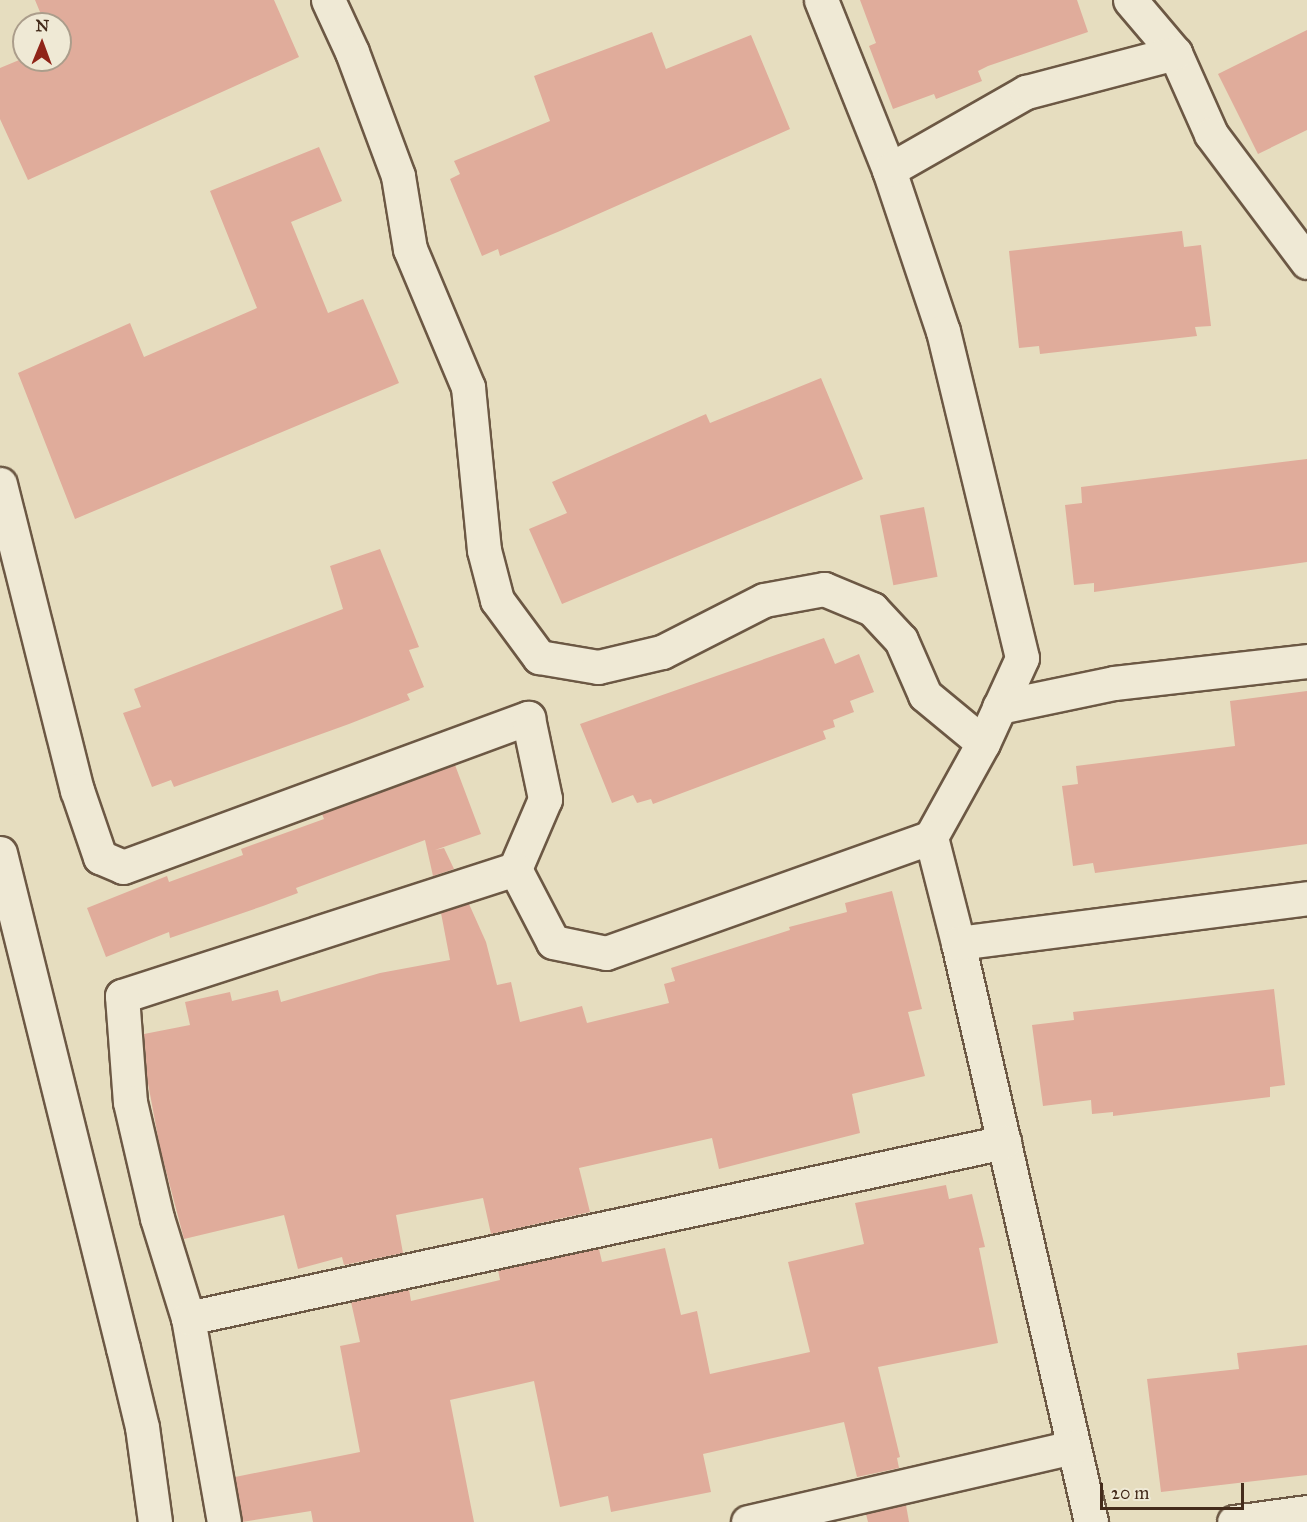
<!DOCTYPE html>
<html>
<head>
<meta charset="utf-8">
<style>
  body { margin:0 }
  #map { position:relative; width:1307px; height:1522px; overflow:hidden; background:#e6ddbf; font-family:"IM FELL Great Primer",serif }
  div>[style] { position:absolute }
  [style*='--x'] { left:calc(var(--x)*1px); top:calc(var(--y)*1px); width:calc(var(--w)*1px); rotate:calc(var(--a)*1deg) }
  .building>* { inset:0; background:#e0ac9b; transform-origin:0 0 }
  .roads { filter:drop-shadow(2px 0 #6c5844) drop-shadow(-2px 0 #6c5844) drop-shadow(0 2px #6c5844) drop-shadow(0 -2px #6c5844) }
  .street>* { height:33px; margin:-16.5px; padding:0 16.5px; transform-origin:16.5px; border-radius:16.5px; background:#efe9d5 }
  span { translate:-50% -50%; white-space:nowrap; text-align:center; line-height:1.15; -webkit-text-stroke:6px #efe9d5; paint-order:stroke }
  .north { position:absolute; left:12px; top:12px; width:60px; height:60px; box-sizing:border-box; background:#efe9d5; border:2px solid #ab9d8b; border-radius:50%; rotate:1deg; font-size:16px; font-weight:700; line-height:24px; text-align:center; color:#442b1b }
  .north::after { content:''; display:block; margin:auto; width:21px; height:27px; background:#8f2418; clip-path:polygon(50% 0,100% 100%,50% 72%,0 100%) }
  .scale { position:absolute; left:1100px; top:1483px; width:144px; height:27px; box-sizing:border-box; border:3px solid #442b1b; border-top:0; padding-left:8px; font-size:18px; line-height:21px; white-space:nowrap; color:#442b1b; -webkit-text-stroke:4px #efe9d5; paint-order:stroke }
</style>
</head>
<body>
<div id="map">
  <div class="building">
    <i style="clip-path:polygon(35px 0,274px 0,299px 57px,28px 180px,0 119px,0 68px,24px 58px,60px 60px,60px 24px,45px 24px)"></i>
    <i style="clip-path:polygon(860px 0,1077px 0,1088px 32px,988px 66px,978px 71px,982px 81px,936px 99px,934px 94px,893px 109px,869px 46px,876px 43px)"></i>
    <i style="clip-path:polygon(1307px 30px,1307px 130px,1258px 154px,1218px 74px)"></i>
    <i style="clip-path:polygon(652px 32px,666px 69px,751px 35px,790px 129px,560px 231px,500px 256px,498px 249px,482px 256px,450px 179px,460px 174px,454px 161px,550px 121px,534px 76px)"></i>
    <i style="clip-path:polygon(319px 147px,342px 201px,291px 222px,328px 313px,363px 299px,399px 383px,75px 519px,18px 373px,130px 323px,144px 357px,257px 308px,210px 191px)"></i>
    <i style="clip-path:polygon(1182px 231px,1184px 247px,1201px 245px,1211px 326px,1195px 327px,1197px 336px,1040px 354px,1039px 346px,1019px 348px,1009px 251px)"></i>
    <i style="clip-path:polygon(821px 378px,863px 479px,562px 604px,529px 529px,567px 513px,552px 482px,706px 414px,710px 423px)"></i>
    <i style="clip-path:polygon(1307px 459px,1307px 562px,1094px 592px,1094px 583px,1074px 585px,1065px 505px,1082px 503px,1081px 487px)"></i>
    <i style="left:924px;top:507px;width:71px;height:45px;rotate:79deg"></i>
    <i style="clip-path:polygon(380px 549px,419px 647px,409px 650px,424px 687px,407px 694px,410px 700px,349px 724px,174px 787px,171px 780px,152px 787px,123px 713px,141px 707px,134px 689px,343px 609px,330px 566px)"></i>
    <i style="clip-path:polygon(824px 638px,835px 664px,859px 654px,874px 692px,850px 701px,854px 712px,833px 720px,835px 727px,823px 731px,826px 739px,653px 804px,651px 799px,637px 803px,633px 795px,612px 803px,580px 724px)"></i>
    <i style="clip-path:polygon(1307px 691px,1307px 844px,1095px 873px,1093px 863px,1073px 866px,1062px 786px,1078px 784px,1076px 766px,1235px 746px,1230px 701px)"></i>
    <i style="clip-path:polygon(455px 765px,481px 834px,435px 850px,444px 848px,454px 869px,433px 876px,425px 840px,296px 888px,298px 893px,263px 906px,170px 938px,169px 932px,106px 957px,87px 908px,167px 876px,169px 882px,243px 855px,241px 849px,324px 819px,322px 814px)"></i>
    <i style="clip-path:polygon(892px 891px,922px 1009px,908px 1012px,925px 1076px,852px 1094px,860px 1133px,719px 1169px,712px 1138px,579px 1168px,590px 1212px,491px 1234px,483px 1198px,396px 1215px,403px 1253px,344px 1265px,342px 1257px,298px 1269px,284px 1215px,184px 1239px,160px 1148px,147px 1078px,144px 1034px,190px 1025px,185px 1002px,230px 992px,232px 1001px,278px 990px,281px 1002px,380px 973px,450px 960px,441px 913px,469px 904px,486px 942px,497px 985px,511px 982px,520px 1022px,582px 1006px,587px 1023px,669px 1003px,664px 984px,675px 981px,671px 968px,790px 930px,789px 927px,847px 912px,845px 903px)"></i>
    <i style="clip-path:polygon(1274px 989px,1285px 1085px,1270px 1087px,1270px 1097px,1113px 1116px,1113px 1112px,1092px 1114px,1091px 1100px,1043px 1106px,1032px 1025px,1074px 1020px,1073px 1012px)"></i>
    <i style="clip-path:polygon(946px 1185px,949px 1199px,972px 1194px,985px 1247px,979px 1248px,998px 1343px,878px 1367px,900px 1457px,897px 1458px,899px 1468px,857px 1477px,844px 1422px,703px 1454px,711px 1492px,611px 1512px,608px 1496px,560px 1507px,534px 1381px,450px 1400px,474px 1522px,313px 1522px,311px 1511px,242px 1522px,235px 1477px,360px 1452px,340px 1346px,360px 1342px,351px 1302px,409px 1289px,411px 1301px,500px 1280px,498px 1270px,599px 1249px,602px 1262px,665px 1248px,681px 1315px,697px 1311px,710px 1374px,810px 1352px,788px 1262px,864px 1244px,855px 1203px)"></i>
    <i style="clip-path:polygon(1307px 1345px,1307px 1475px,1161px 1492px,1147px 1379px,1239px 1369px,1237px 1353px)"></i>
    <i style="clip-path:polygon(906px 1505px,909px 1522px,868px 1522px,866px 1514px)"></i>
  </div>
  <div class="roads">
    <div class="street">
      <i style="--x:328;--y:0;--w:57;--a:65.2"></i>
      <i style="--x:352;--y:52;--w:132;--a:69.6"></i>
      <i style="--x:398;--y:176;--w:74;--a:80.7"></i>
      <i style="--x:410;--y:249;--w:150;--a:67.2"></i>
      <i style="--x:468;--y:387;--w:164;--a:84.4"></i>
      <i style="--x:484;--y:550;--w:52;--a:75.4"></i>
      <i style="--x:497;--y:600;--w:71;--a:53.6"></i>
      <i style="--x:539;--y:657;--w:60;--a:9.6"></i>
      <i style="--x:598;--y:667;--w:66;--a:-13.2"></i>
      <i style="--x:662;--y:652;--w:114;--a:-27"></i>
      <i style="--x:764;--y:600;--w:61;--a:-10.4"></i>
      <i style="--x:824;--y:589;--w:52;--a:22.6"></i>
      <i style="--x:872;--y:609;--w:42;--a:46.9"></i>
      <i style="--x:901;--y:640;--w:60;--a:66.4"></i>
      <i style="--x:925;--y:695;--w:75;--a:39.6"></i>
      <i style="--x:821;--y:0;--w:183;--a:68.2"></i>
      <i style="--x:889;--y:170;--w:170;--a:71.5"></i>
      <i style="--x:943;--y:331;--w:336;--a:76.4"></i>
      <i style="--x:1022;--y:658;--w:94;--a:114.6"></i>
      <i style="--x:983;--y:743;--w:107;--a:119"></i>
      <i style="--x:931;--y:837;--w:109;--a:75.7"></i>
      <i style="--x:958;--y:943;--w:594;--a:77.06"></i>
      <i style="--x:1130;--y:0;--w:70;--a:49.7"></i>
      <i style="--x:1175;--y:53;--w:89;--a:66"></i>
      <i style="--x:1211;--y:134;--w:160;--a:53.1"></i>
      <i style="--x:889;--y:170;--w:158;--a:-29.7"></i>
      <i style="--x:1026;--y:92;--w:154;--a:-14.7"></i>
      <i style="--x:0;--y:484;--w:316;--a:75.9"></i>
      <i style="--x:77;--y:790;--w:71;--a:71.1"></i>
      <i style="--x:100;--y:857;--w:25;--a:23"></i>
      <i style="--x:123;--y:867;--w:432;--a:-20.2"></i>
      <i style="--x:528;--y:718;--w:83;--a:78.1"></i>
      <i style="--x:545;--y:799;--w:76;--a:113.2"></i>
      <i style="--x:515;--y:869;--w:413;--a:162.1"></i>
      <i style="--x:122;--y:996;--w:106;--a:85.7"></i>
      <i style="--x:130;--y:1102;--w:119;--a:76.9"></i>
      <i style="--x:157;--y:1218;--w:105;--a:72.8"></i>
      <i style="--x:188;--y:1318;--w:207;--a:80"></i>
      <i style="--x:999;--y:707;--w:117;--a:-11.8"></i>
      <i style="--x:1114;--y:683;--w:194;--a:-6.5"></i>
      <i style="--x:0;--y:853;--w:510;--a:76.05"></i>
      <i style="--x:123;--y:1348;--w:81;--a:76.5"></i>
      <i style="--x:142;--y:1427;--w:96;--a:82.2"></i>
      <i style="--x:515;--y:869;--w:82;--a:62.5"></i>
      <i style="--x:553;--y:942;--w:54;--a:11.7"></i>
      <i style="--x:606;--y:953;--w:345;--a:-19.6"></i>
      <i style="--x:958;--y:943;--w:352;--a:-7.3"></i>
      <i style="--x:188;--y:1318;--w:835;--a:-12.17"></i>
      <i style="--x:748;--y:1522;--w:333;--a:-13"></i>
      <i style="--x:1234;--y:1522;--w:74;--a:-7.8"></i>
    </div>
  </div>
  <div class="north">N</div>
  <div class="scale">20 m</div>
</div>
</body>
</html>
